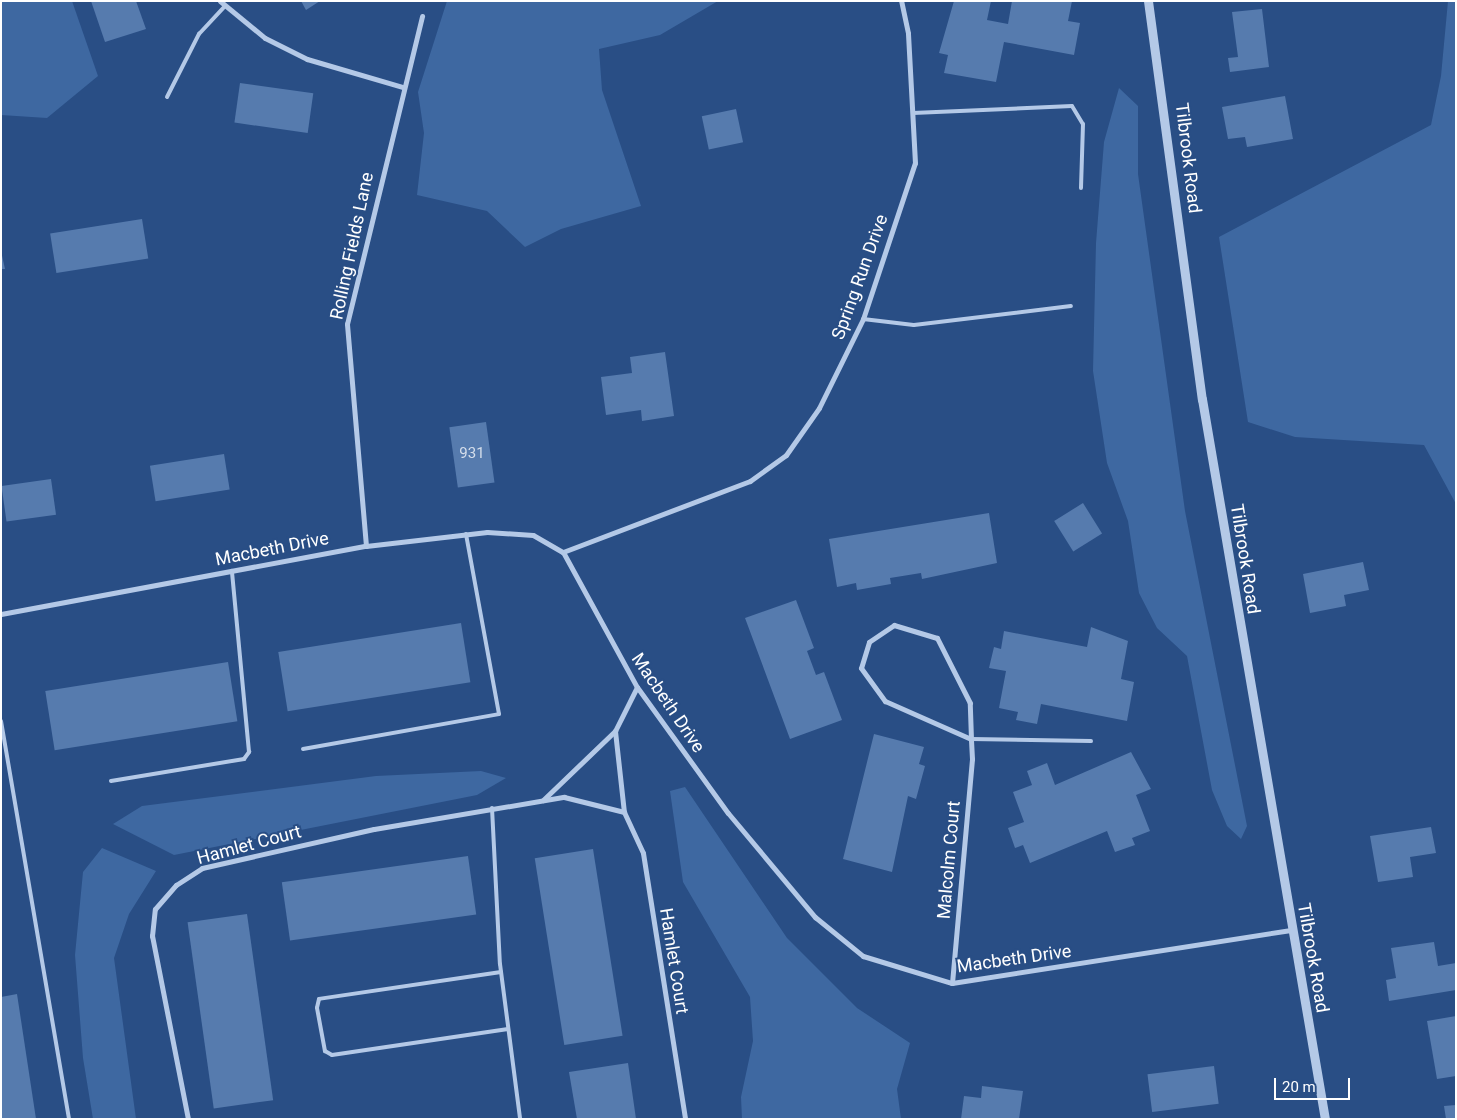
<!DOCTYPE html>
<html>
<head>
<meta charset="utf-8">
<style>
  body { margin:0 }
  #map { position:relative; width:1457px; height:1120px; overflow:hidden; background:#294e85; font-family:Roboto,sans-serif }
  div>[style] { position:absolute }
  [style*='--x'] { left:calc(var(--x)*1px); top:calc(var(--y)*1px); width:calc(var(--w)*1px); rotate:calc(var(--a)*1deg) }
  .green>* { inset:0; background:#3e68a1 }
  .building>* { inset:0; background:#567bae; transform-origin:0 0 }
  .service>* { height:4px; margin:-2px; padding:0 2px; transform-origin:2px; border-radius:2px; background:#b4c9e7 }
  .minor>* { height:5px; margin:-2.5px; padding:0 2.5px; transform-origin:2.5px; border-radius:2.5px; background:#b4c9e7 }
  .tertiary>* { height:9px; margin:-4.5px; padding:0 4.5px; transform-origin:4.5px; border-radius:4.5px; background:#b4c9e7 }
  span { translate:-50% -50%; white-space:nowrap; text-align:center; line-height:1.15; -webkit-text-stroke:4px #294e85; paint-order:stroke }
  .number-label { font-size:15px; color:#d5deeb }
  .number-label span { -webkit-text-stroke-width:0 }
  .street-label { font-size:18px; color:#fff }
  .frame { position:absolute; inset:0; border:2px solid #fff; pointer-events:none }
  .scale { position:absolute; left:1274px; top:1078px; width:76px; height:22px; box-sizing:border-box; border:2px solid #fff; border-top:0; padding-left:6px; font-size:15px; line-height:18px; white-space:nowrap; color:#fff; -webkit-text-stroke:4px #294e85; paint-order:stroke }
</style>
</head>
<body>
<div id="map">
  <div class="green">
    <i style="clip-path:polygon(1px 1px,72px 1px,98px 76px,47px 118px,1px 115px)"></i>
    <i style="clip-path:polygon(447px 1px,718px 1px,660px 35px,599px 49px,602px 90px,641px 206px,561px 229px,525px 247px,487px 211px,417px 195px,424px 133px,418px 92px)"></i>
    <i style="clip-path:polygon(1448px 1px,1456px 1px,1456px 504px,1424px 445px,1295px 437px,1248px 422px,1219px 237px,1431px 125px,1441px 76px)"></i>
    <i style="clip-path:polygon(1119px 88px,1138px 106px,1138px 174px,1185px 511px,1247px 826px,1241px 839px,1227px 826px,1212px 790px,1187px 656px,1157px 628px,1139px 593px,1128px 521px,1107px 463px,1093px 371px,1096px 243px,1104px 142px)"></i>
    <i style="clip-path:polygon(481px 771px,506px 778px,477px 795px,174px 855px,113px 824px,142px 806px,376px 776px)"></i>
    <i style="clip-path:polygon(685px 787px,787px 938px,857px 1008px,910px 1043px,897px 1089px,901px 1119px,742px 1119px,741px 1097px,753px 1041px,750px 997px,683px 882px,670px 791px)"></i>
    <i style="clip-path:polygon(102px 848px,156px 871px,129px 914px,114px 958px,136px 1119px,93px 1119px,83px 1058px,75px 955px,83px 872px)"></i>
  </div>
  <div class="building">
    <i style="clip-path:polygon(91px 1px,136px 1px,146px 29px,105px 42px)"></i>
    <i style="clip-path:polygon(301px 1px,320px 1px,306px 10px)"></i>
    <i style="clip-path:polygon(954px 1px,991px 1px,987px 20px,1008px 24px,1012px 1px,1072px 1px,1068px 21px,1080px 23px,1074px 55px,1004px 42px,996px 82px,944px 73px,948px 55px,939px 53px)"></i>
    <i style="clip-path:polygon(1262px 9px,1269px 67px,1230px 72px,1228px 58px,1238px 57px,1232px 12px)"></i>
    <i style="left:240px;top:83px;width:74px;height:40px;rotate:8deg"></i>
    <i style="clip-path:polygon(1285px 96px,1293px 139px,1247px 147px,1245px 137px,1228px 139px,1222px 107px)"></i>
    <i style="left:736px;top:109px;width:34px;height:35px;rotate:78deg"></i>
    <i style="left:142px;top:219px;width:40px;height:93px;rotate:81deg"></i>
    <i style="clip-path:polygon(1px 251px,5px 269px,1px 269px)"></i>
    <i style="clip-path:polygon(665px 352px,674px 416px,642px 421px,641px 410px,606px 415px,601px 377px,632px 373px,630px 357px)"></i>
    <i style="left:486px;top:422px;width:61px;height:37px;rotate:82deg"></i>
    <i style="left:224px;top:454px;width:36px;height:75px;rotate:81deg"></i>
    <i style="left:51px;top:479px;width:36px;height:50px;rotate:82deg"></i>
    <i style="left:1083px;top:503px;width:36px;height:34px;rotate:58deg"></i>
    <i style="clip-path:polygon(989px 513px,997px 563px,922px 579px,921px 573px,890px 578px,891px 584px,857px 590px,856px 583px,837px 587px,829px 539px)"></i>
    <i style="clip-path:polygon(1363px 562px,1369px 590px,1344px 595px,1346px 606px,1310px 613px,1303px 574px)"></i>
    <i style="clip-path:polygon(796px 600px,814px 648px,807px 651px,816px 675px,824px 672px,842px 720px,790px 739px,745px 618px)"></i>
    <i style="left:461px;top:623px;width:60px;height:185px;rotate:81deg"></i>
    <i style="clip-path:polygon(1091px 627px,1128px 641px,1121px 679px,1134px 682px,1127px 721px,1041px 704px,1037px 724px,1016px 720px,1018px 712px,999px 708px,1006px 671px,989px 668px,994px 647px,1001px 649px,1004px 631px,1087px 647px)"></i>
    <i style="left:228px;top:662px;width:60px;height:185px;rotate:81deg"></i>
    <i style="clip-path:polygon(874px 734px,924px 747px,919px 764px,925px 766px,916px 799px,908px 796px,892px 872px,843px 859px)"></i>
    <i style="clip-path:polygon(1131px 752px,1151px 789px,1136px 795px,1150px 831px,1132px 838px,1135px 845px,1115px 852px,1107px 831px,1030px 863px,1023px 845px,1015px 848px,1008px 828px,1024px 822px,1013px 792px,1032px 785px,1027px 771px,1047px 763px,1055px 785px)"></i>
    <i style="clip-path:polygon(1431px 827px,1436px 853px,1410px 857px,1413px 877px,1378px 882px,1370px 836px)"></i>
    <i style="left:593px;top:849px;width:189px;height:59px;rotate:81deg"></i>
    <i style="left:468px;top:856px;width:59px;height:188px;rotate:82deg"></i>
    <i style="left:247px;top:914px;width:188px;height:60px;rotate:82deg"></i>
    <i style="clip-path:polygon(1434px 942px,1438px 966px,1456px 963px,1456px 990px,1389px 1001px,1386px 980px,1396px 978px,1391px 948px)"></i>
    <i style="clip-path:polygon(17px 994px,36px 1119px,1px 1119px,1px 997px)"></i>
    <i style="clip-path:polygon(1456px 1016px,1456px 1076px,1437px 1079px,1427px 1021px)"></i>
    <i style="clip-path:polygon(628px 1063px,636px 1119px,577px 1119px,569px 1072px)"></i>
    <i style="left:1214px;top:1066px;width:38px;height:67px;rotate:83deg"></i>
    <i style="clip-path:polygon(982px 1086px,1023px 1091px,1019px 1119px,961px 1119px,964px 1096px,981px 1098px)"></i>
    <i style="clip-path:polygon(1456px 1105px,1456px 1119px,1446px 1119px,1444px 1106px)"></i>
  </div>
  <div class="service">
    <i style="--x:167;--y:97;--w:71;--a:-63.1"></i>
    <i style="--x:199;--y:34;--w:37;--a:-47"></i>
    <i style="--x:913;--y:113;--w:159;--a:-2.5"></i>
    <i style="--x:1072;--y:106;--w:21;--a:59"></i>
    <i style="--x:1083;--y:124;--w:64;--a:91.8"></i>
    <i style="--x:863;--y:319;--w:51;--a:6.7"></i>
    <i style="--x:914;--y:325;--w:158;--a:-6.9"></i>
    <i style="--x:1;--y:721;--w:404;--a:80.3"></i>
    <i style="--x:971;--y:739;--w:120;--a:1"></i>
    <i style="--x:303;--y:749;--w:199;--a:-10.1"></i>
    <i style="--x:499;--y:714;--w:183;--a:-100.4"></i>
    <i style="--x:111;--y:781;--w:135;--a:-9.4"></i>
    <i style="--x:244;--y:759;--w:9;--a:-54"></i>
    <i style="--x:249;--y:752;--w:182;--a:-95.4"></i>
    <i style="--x:492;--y:808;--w:156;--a:87.1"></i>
    <i style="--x:500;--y:964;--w:156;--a:82.6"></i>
    <i style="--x:501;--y:972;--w:184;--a:171.6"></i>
    <i style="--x:319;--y:999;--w:9;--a:103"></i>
    <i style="--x:317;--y:1008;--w:44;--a:79.5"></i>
    <i style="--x:325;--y:1051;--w:8;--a:30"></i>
    <i style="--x:332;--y:1055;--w:178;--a:-8.4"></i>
  </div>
  <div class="minor">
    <i style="--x:220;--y:1;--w:58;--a:39.4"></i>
    <i style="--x:265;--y:38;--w:47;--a:26.6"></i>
    <i style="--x:307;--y:59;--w:100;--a:16.3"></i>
    <i style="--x:366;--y:546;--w:223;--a:-94.9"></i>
    <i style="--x:347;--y:324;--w:317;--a:-76.3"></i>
    <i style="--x:563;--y:552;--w:200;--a:-20.8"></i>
    <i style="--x:750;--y:481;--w:44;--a:-35.8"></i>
    <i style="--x:786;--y:455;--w:57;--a:-54.9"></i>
    <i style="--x:819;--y:408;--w:99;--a:-63.7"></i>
    <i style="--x:863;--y:319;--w:164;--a:-71.6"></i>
    <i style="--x:915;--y:163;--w:130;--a:-93.1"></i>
    <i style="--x:908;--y:33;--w:33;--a:-102"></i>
    <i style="--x:1;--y:614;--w:371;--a:-10.6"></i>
    <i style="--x:366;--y:546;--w:122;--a:-6.6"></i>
    <i style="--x:487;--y:532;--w:46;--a:3.7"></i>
    <i style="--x:533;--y:535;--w:34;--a:30"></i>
    <i style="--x:563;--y:552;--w:154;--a:61.3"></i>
    <i style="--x:637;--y:687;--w:155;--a:54.2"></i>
    <i style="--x:728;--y:813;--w:136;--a:50.1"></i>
    <i style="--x:815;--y:917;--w:62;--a:39.1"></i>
    <i style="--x:863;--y:956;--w:93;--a:16.9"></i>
    <i style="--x:952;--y:983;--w:343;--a:-8.9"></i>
    <i style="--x:615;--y:731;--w:81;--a:83.7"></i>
    <i style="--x:543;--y:800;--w:100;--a:-43.8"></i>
    <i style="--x:615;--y:731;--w:49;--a:-63.4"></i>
    <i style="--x:952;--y:983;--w:225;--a:-84.9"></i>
    <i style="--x:972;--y:759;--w:20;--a:-93"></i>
    <i style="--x:971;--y:739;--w:36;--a:-92"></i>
    <i style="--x:970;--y:703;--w:73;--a:-116.9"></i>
    <i style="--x:937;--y:638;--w:45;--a:-163.2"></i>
    <i style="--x:894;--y:625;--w:30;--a:146"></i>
    <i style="--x:869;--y:642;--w:27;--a:107"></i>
    <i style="--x:861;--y:668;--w:41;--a:54"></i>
    <i style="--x:885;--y:701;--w:94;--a:23.8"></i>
    <i style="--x:188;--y:1119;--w:187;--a:-101.1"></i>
    <i style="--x:152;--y:936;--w:27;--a:-84"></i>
    <i style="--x:155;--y:909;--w:32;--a:-49"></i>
    <i style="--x:176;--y:885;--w:31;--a:-33"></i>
    <i style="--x:202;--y:868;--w:176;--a:-12.8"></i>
    <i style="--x:374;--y:829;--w:193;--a:-9.6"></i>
    <i style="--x:564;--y:797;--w:62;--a:14"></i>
    <i style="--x:624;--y:812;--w:45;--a:65.1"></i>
    <i style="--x:643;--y:853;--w:269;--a:81"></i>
  </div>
  <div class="tertiary">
    <i style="--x:1148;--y:1;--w:402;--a:82.3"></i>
    <i style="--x:1202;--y:399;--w:730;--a:80.31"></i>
  </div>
  <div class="number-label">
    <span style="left:472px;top:454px">931</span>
  </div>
  <div class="street-label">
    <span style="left:1188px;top:158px;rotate:83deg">Tilbrook Road</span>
    <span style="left:352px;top:246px;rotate:-78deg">Rolling Fields Lane</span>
    <span style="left:860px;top:277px;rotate:-70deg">Spring Run Drive</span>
    <span style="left:272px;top:549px;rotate:-11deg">Macbeth Drive</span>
    <span style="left:1245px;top:559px;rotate:81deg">Tilbrook Road</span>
    <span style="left:668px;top:703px;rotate:56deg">Macbeth Drive</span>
    <span style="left:249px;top:845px;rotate:-15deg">Hamlet Court</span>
    <span style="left:949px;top:860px;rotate:-85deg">Malcolm Court</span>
    <span style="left:1313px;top:958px;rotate:80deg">Tilbrook Road</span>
    <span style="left:1014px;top:959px;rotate:-8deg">Macbeth Drive</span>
    <span style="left:674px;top:961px;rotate:81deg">Hamlet Court</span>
  </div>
  <div class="frame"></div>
  <div class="scale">20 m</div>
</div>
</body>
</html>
